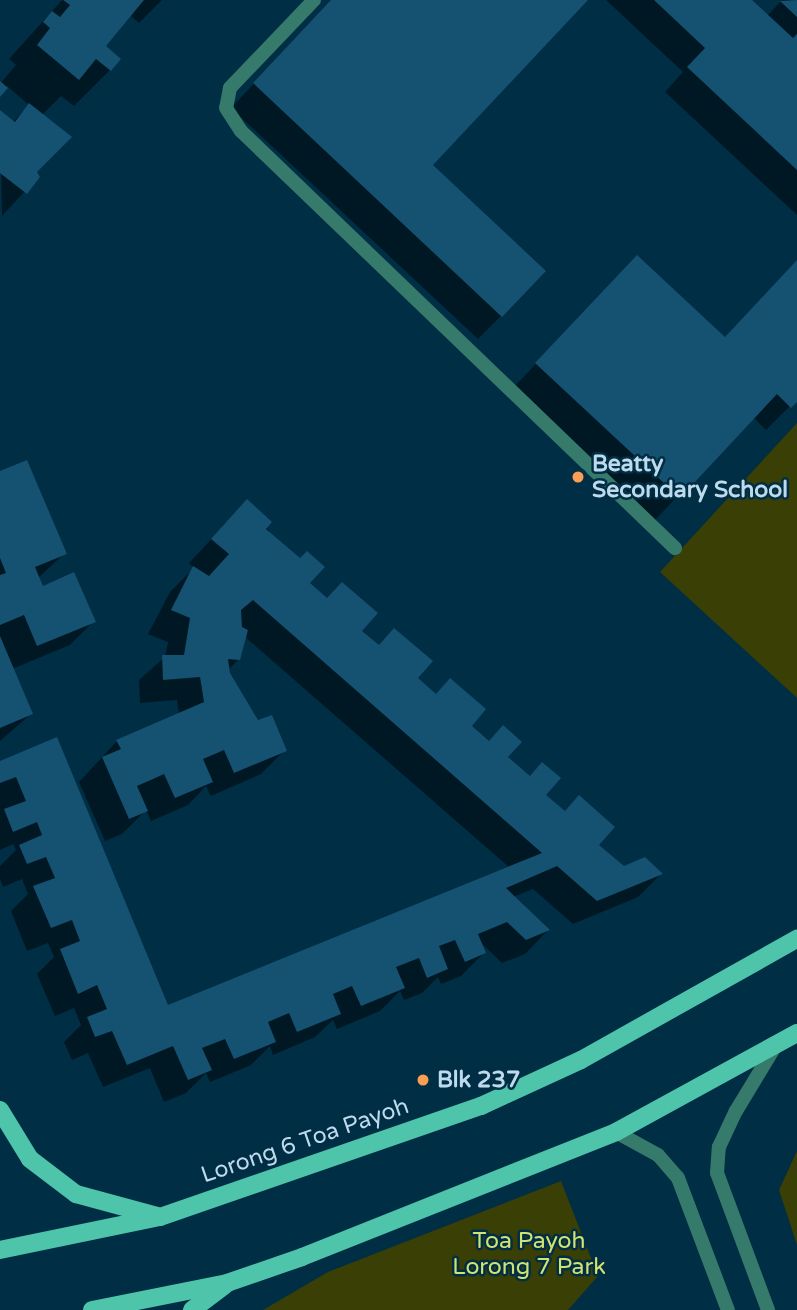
<!DOCTYPE html>
<html>
<head>
<meta charset="utf-8">
<style>
  body { margin:0 }
  #map { position:relative; width:797px; height:1310px; overflow:hidden; background:#002e45; font-family:"Varela Round",sans-serif }
  div>[style] { position:absolute }
  [style*='--x'] { left:calc(var(--x)*1px); top:calc(var(--y)*1px); width:calc(var(--w)*1px); rotate:calc(var(--a)*1deg) }
  .green>* { inset:0; background:#393f05 }
  .shadow>* { inset:0; background:#0007 }
  .building>* { inset:0; background:#155170 }
  .lane>* { height:14px; margin:-7px; padding:0 7px; transform-origin:7px; border-radius:7px; background:#357a6a }
  .street>* { height:14px; margin:-7px; padding:0 7px; transform-origin:7px; border-radius:7px; background:#357a6a }
  .primary>* { height:18px; margin:-9px; padding:0 9px; transform-origin:9px; border-radius:9px; background:#4ec5ab }
  .dots>* { width:19px; height:19px; translate:-50% -50%; box-sizing:border-box; border:4px solid #002e45; border-radius:50% }
  span { translate:-50% -50%; white-space:nowrap; text-align:center; line-height:1.15; -webkit-text-stroke:5px #002e45; paint-order:stroke }
  .poi-label { font-size:23px; color:#bedbed; font-weight:700 }
  .left { translate:0 -50%; text-align:left }
  .street-label { font-size:23px; color:#bedbed }
  .park-label { font-size:23px; color:#d1e172 }
</style>
</head>
<body>
<div id="map">
  <div class="green">
    <i style="clip-path:polygon(797px 423px,797px 698px,660px 572px)"></i>
    <i style="clip-path:polygon(797px 1151px,797px 1245px,779px 1190px)"></i>
    <i style="clip-path:polygon(561px 1181px,598px 1276px,568px 1310px,263px 1310px,328px 1272px)"></i>
  </div>
  <div class="shadow">
    <i style="clip-path:polygon(62px 0,162px 0,139px 23px,130px 15px,104px 47px,110px 70px,74px 106px,61px 96px,42px 115px,34px 172px,38px 177px,2px 216px,0 112px,13px 122px,29px 105px,7px 86px,0 95px,0 84px,16px 65px,9px 59px)"></i>
    <i style="clip-path:polygon(332px 0,585px 0,431px 166px,501px 316px,478px 339px,231px 108px)"></i>
    <i style="clip-path:polygon(606px 0,750px 0,767px 16px,782px 0,797px 0,797px 215px,665px 92px,683px 72px)"></i>
    <i style="clip-path:polygon(797px 261px,797px 399px,766px 430px,753px 417px,655px 520px,513px 388px,614px 281px,724px 339px)"></i>
    <i style="clip-path:polygon(0 473px,65px 553px,38px 578px,42px 588px,93px 622px,70px 645px,12px 669px,31px 714px,0 741px)"></i>
    <i style="clip-path:polygon(247px 501px,307px 583px,506px 757px,596px 845px,623px 868px,661px 874px,638px 897px,573px 924px,533px 889px,513px 897px,548px 930px,525px 954px,502px 963px,480px 942px,484px 953px,461px 976px,441px 984px,438px 977px,422px 993px,404px 1000px,400px 991px,380px 1011px,337px 1029px,333px 1020px,315px 1037px,273px 1055px,270px 1046px,251px 1065px,210px 1082px,206px 1073px,186px 1093px,164px 1102px,150px 1068px,103px 1087px,88px 1053px,72px 1060px,64px 1042px,81px 1025px,74px 1008px,55px 1016px,37px 974px,54px 957px,48px 943px,27px 951px,11px 911px,28px 894px,22px 879px,3px 887px,0 879px,0 866px,16px 850px,13px 844px,0 850px,0 763px,56px 739px,167px 1007px,510px 868px,244px 636px,239px 659px,228px 670px,257px 722px,285px 750px,261px 774px,211px 796px,206px 786px,188px 805px,151px 821px,146px 810px,122px 834px,105px 841px,79px 782px,117px 741px,179px 715px,177px 700px,140px 703px,139px 680px,165px 657px,168px 642px,148px 634px,170px 592px,194px 568px,189px 563px)"></i>
  </div>
  <div class="building">
    <i style="clip-path:polygon(63px 0,144px 0,106px 46px,121px 59px,111px 71px,96px 59px,79px 80px,37px 45px,50px 28px,43px 22px,52px 11px,60px 17px,70px 5px)"></i>
    <i style="clip-path:polygon(331px 0,588px 0,433px 165px,546px 271px,502px 317px,253px 83px)"></i>
    <i style="clip-path:polygon(654px 0,752px 0,793px 38px,797px 34px,797px 170px,687px 67px,705px 48px)"></i>
    <i style="clip-path:polygon(797px 0,797px 17px,780px 1px)"></i>
    <i style="clip-path:polygon(0 81px,8px 88px,0 97px)"></i>
    <i style="clip-path:polygon(29px 103px,72px 137px,37px 172px,40px 177px,27px 194px,0 173px,0 110px,15px 122px)"></i>
    <i style="clip-path:polygon(637px 255px,725px 337px,797px 260px,797px 402px,791px 408px,777px 394px,680px 498px,535px 363px)"></i>
    <i style="clip-path:polygon(27px 460px,67px 554px,35px 567px,43px 586px,74px 572px,96px 622px,37px 646px,24px 615px,0 625px,0 575px,6px 573px,0 558px,0 471px)"></i>
    <i style="clip-path:polygon(247px 499px,272px 522px,266px 529px,300px 558px,307px 551px,325px 567px,310px 583px,327px 598px,342px 582px,378px 613px,362px 631px,379px 645px,394px 628px,433px 661px,418px 678px,436px 694px,450px 678px,486px 709px,472px 726px,489px 741px,503px 725px,522px 742px,508px 757px,530px 776px,542px 762px,561px 778px,546px 795px,565px 811px,579px 795px,615px 827px,599px 845px,624px 866px,645px 857px,663px 874px,597px 901px,557px 866px,506px 888px,550px 930px,526px 940px,507px 922px,478px 934px,486px 953px,465px 962px,455px 940px,439px 946px,448px 969px,427px 978px,419px 958px,396px 967px,405px 988px,361px 1006px,352px 986px,333px 994px,341px 1014px,297px 1032px,289px 1013px,268px 1022px,276px 1042px,234px 1059px,225px 1039px,202px 1048px,212px 1070px,188px 1080px,173px 1046px,127px 1065px,112px 1031px,95px 1037px,87px 1017px,107px 1009px,97px 985px,78px 994px,60px 949px,80px 941px,72px 920px,51px 928px,33px 886px,55px 878px,46px 857px,27px 864px,19px 845px,42px 835px,37px 822px,13px 832px,4px 809px,26px 801px,16px 777px,0 783px,0 761px,57px 737px,168px 1005px,542px 853px,253px 600px,241px 610px,242px 627px,248px 630px,240px 660px,228px 659px,230px 673px,258px 720px,272px 715px,287px 751px,234px 773px,224px 750px,203px 759px,213px 782px,175px 798px,164px 774px,153px 779px,137px 786px,148px 811px,129px 819px,102px 757px,121px 749px,116px 740px,204px 702px,200px 677px,163px 680px,162px 655px,184px 655px,190px 618px,171px 610px,193px 566px,209px 576px,229px 554px,211px 539px)"></i>
    <i style="clip-path:polygon(0 636px,33px 714px,0 728px)"></i>
  </div>
  <div class="lane">
    <i style="--x:314;--y:0;--w:122;--a:133.7"></i>
    <i style="--x:230;--y:88;--w:20;--a:101"></i>
    <i style="--x:226;--y:108;--w:27;--a:57"></i>
    <i style="--x:241;--y:131;--w:602;--a:43.86"></i>
  </div>
  <div class="street">
    <i style="--x:616;--y:1132;--w:48;--a:28.7"></i>
    <i style="--x:658;--y:1155;--w:30;--a:49"></i>
    <i style="--x:678;--y:1178;--w:141;--a:69.3"></i>
    <i style="--x:768;--y:1310;--w:146;--a:-110.4"></i>
    <i style="--x:717;--y:1173;--w:26;--a:-86"></i>
    <i style="--x:719;--y:1147;--w:40;--a:-65"></i>
    <i style="--x:736;--y:1111;--w:77;--a:-58.8"></i>
  </div>
  <div class="primary">
    <i style="--x:0;--y:1110;--w:57;--a:58.5"></i>
    <i style="--x:30;--y:1159;--w:58;--a:37.3"></i>
    <i style="--x:76;--y:1194;--w:84;--a:15.2"></i>
    <i style="--x:0;--y:1250;--w:163;--a:-11.7"></i>
    <i style="--x:160;--y:1217;--w:340;--a:-19.1"></i>
    <i style="--x:481;--y:1106;--w:110;--a:-24.7"></i>
    <i style="--x:581;--y:1060;--w:248;--a:-29.3"></i>
    <i style="--x:92;--y:1310;--w:138;--a:-11.3"></i>
    <i style="--x:227;--y:1283;--w:79;--a:-19.1"></i>
    <i style="--x:302;--y:1257;--w:338;--a:-21.7"></i>
    <i style="--x:616;--y:1132;--w:206;--a:-28.7"></i>
    <i style="--x:192;--y:1310;--w:41;--a:-37.1"></i>
  </div>
  <div class="dots">
    <i style="left:578px;top:477px;background:#fc9d54"></i>
    <i style="left:423px;top:1080px;background:#fc9d54"></i>
  </div>
  <div class="poi-label">
    <span class="left" style="left:592px;top:477px">Beatty<br>Secondary School</span>
    <span class="left" style="left:437px;top:1080px">Blk 237</span>
  </div>
  <div class="street-label">
    <span style="left:305px;top:1141px;rotate:-19deg">Lorong 6 Toa Payoh</span>
  </div>
  <div class="park-label">
    <span style="left:529px;top:1254px">Toa Payoh<br>Lorong 7 Park</span>
  </div>
</div>
</body>
</html>
